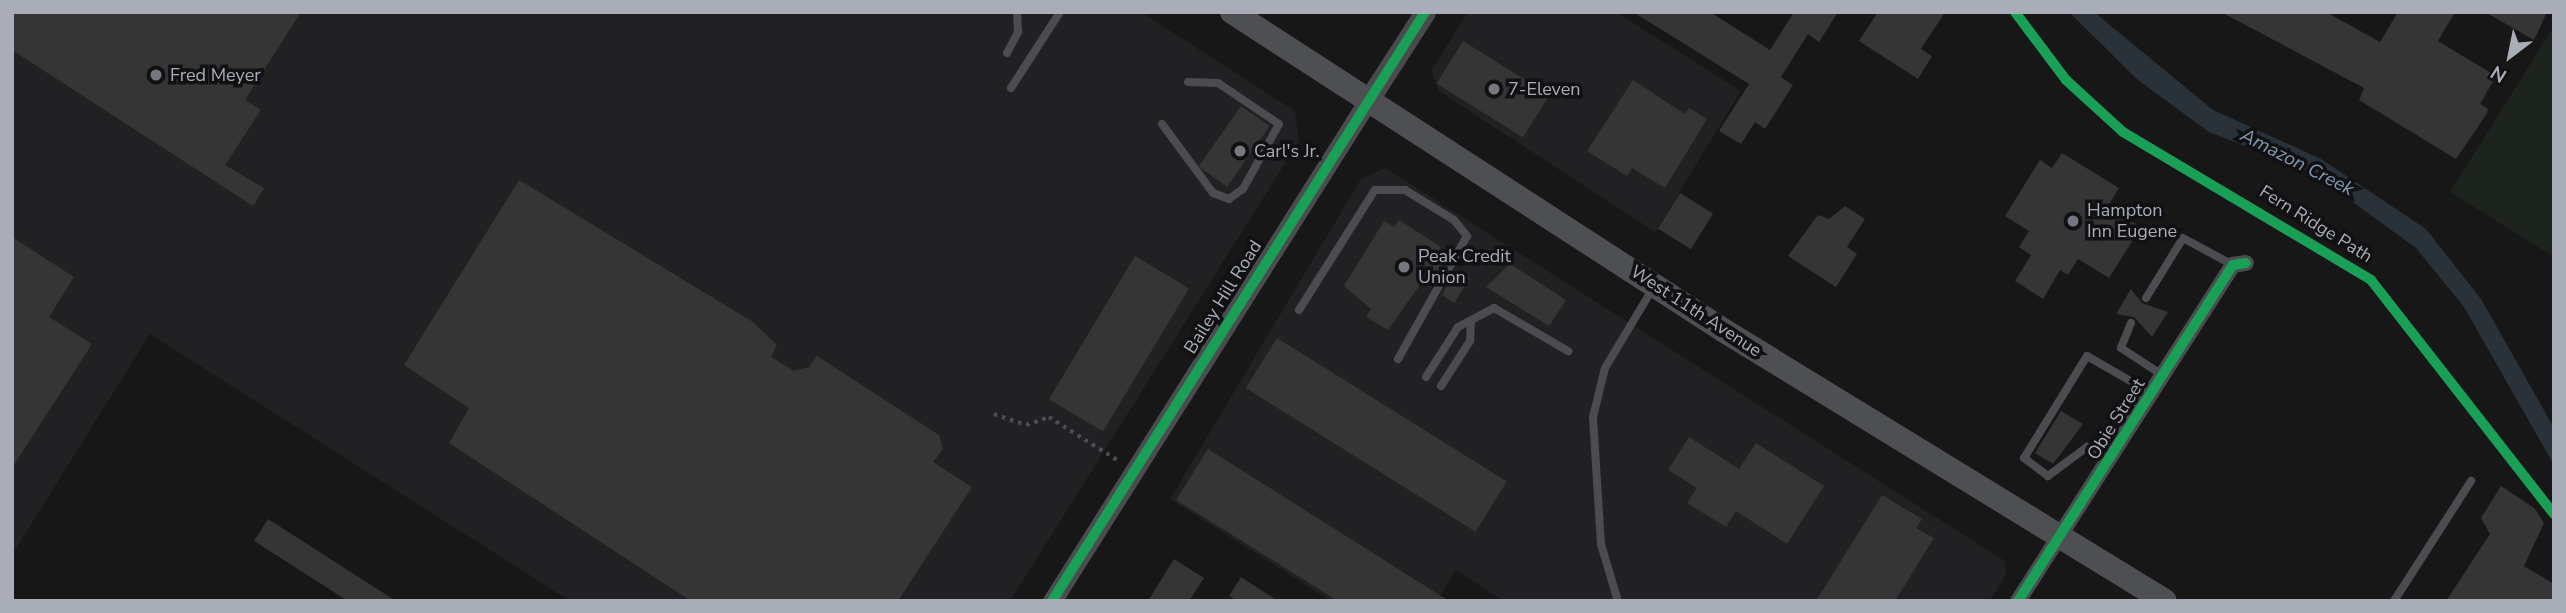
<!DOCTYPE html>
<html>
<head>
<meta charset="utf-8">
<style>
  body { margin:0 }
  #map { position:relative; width:2566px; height:613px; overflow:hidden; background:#171717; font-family:"Nunito Sans",sans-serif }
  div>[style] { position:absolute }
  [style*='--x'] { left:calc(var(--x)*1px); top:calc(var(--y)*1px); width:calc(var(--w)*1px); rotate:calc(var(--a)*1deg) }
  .built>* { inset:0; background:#212123 }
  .green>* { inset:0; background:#1d241e }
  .water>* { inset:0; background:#2a3239 }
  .building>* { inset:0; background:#353536; transform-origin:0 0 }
  .path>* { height:3.5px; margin-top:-1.75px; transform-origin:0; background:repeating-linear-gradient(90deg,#4d4e52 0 3.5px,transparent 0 8.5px) }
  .service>* { height:8px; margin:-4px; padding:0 4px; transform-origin:4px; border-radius:4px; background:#4b4c50 }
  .minor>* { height:16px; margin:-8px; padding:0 8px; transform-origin:8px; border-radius:8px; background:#4b4c50 }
  .tertiary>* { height:19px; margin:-9.5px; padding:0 9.5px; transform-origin:9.5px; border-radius:9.5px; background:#4b4c50 }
  .secondary>* { height:21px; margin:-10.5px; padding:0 10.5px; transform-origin:10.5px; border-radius:10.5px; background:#4a4a4e }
  .primary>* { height:24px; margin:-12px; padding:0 12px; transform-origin:12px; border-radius:12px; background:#4d4f52 }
  .cycleway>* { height:10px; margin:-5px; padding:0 5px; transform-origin:5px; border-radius:5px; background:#1a9f57 }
  .dots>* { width:19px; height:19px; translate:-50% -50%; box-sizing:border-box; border:4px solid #111113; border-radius:50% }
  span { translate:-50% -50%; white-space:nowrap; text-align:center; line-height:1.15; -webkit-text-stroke:7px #111113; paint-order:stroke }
  .poi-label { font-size:18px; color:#a8adb8 }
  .left { translate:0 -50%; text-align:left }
  .street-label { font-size:18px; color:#a8adb8 }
  .water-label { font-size:19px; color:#7f9bb3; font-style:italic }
  .frame { position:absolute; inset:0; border:14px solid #a8adb8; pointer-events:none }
  .north { position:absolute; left:2475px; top:21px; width:70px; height:70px; -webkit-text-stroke:5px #111113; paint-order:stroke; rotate:212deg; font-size:19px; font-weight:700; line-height:28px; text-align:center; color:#a8adb8 }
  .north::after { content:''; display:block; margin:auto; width:24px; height:32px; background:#a8adb8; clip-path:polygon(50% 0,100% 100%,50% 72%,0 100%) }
</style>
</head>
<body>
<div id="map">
  <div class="built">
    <i style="clip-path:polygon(12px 12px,1141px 12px,1295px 111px,1299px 141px,1010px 601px,570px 601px,150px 334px,12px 555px)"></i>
    <i style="clip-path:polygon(1468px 12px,1616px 12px,1741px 91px,1655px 232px,1439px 91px,1431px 71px)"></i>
    <i style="clip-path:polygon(1385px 168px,2005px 561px,2006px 575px,1989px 601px,1504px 601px,1456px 570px,1437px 601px,1331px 601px,1170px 499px,1361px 179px)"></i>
  </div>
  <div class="green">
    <i style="clip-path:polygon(2554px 26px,2554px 257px,2450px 192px)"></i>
  </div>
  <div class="water">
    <i style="clip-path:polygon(2069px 12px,2094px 12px,2213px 110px,2321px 159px,2426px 229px,2481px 299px,2554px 428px,2554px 465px,2464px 307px,2416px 248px,2313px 173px,2209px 132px,2138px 80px)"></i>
  </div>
  <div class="building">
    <i style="clip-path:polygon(12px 12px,301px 12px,245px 100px,261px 110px,225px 165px,264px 188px,253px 206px,12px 50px)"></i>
    <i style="clip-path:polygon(1633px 12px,1710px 12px,1770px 50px,1794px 12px,1838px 12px,1819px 42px,1808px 34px,1781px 77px,1793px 85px,1765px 129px,1755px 122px,1741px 144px,1719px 131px,1749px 84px)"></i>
    <i style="clip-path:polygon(1878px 12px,1945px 12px,1921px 49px,1932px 56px,1918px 79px,1859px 41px)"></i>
    <i style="clip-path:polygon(2221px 12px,2326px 12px,2380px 42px,2398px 12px,2455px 12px,2438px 41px,2496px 76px,2480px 104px,2488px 109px,2486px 115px,2456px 159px,2359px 100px,2364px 88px)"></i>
    <i style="clip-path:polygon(2485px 12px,2547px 12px,2534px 40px)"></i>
    <i style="left:1463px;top:41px;width:102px;height:50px;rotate:32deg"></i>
    <i style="clip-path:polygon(1633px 80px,1685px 114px,1689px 108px,1707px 119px,1665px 188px,1632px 168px,1627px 176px,1587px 151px)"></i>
    <i style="left:1241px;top:106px;width:35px;height:74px;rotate:35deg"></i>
    <i style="clip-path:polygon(2062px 153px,2119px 188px,2108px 206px,2141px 227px,2109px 278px,2078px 259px,2068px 275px,2060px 270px,2043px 299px,2015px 281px,2031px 255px,2019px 247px,2029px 231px,2005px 216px,2040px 160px,2052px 168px)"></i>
    <i style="clip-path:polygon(519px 180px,753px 322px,777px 345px,771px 357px,794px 371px,809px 367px,817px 356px,939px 435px,943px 449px,933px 462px,972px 487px,898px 601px,691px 601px,449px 443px,469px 408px,404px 365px)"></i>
    <i style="left:1680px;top:193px;width:39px;height:42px;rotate:32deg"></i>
    <i style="clip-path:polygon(1845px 206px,1865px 219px,1847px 247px,1857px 254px,1836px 287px,1788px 256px,1818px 215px,1829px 219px)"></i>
    <i style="clip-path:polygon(1399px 220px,1441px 247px,1435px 256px,1445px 262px,1431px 288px,1422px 282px,1388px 330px,1366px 317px,1371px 309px,1344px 286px,1384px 221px,1394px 227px)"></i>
    <i style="clip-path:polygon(12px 237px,74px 277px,49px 317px,92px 344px,12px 468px)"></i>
    <i style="left:1135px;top:256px;width:63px;height:167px;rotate:31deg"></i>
    <i style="clip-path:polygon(1510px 264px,1566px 300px,1549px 326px,1486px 287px)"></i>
    <i style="clip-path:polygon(1456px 269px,1470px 278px,1454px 303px,1442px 295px)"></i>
    <i style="clip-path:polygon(2131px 289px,2142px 303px,2168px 312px,2152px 337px,2134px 317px,2116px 314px)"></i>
    <i style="left:1277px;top:338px;width:271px;height:59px;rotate:32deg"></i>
    <i style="clip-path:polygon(2061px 411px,2083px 424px,2053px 464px,2035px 453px)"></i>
    <i style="clip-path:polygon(1689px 437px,1739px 469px,1756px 443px,1824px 486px,1787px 544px,1736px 511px,1726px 527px,1687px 503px,1697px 488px,1668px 470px)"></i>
    <i style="clip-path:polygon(1208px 449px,1449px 601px,1338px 601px,1176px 500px)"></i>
    <i style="clip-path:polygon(2501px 486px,2534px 508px,2544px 523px,2524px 566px,2554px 584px,2554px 601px,2446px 601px,2490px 534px,2481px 518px)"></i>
    <i style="clip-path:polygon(1882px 495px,1922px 519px,1916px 528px,1934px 538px,1895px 601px,1816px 601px)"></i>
    <i style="clip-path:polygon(268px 519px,396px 601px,348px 601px,254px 541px)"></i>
    <i style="clip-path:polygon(1174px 559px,1204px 578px,1189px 601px,1148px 601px)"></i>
    <i style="clip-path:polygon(1241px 577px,1278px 601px,1237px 601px,1229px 596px)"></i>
  </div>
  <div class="path">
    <i style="--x:994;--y:414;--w:34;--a:19"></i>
    <i style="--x:1026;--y:425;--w:24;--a:-19"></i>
    <i style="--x:1049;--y:417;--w:83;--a:32.2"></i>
  </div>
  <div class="service">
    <i style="--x:1007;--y:53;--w:24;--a:-62"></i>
    <i style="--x:1018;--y:32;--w:20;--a:-93"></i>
    <i style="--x:1011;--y:88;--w:90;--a:-57.2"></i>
    <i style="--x:1162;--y:124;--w:86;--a:53.5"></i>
    <i style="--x:1213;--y:193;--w:17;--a:21"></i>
    <i style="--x:1229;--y:199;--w:17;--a:-36"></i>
    <i style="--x:1243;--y:189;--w:74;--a:-61"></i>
    <i style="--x:1279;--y:124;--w:73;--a:-146.1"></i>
    <i style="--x:1218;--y:83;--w:30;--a:-178"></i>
    <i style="--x:2146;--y:298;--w:70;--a:-58.3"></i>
    <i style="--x:2183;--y:238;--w:57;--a:28.4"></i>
    <i style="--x:1299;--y:310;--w:142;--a:-57.7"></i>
    <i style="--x:1375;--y:190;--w:30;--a:0"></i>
    <i style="--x:1405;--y:190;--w:57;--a:31.5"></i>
    <i style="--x:1454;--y:220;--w:21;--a:51"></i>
    <i style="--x:1467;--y:236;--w:141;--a:119.3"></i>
    <i style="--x:2131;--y:323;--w:27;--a:112"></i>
    <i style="--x:2121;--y:348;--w:51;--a:33.1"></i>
    <i style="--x:1426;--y:377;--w:59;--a:-57.4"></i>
    <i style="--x:1458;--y:327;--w:41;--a:-27.8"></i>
    <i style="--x:1494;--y:308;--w:86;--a:30.2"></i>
    <i style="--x:1441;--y:386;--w:54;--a:-57.2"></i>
    <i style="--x:1470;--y:341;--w:18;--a:-87"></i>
    <i style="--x:2110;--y:459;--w:26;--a:-152"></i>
    <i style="--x:2087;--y:447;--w:49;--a:143.4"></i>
    <i style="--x:2048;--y:476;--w:30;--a:-143"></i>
    <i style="--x:2024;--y:458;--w:120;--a:-58.3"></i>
    <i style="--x:2087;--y:356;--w:76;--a:29.9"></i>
    <i style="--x:1617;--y:598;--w:56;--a:-106.5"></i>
    <i style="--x:1601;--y:544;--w:127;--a:-93.6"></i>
    <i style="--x:1593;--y:417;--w:50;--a:-76.2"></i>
    <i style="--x:1605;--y:368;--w:93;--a:-59"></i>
    <i style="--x:2394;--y:601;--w:143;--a:-57.3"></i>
  </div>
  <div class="minor">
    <i style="--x:2018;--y:601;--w:399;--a:-57.4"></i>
    <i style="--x:2233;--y:265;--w:13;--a:-9"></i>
  </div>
  <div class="tertiary">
    <i style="--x:1052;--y:601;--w:594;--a:-57.73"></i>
  </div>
  <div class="secondary">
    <i style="--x:1369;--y:99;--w:103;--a:-57.2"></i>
  </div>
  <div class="primary">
    <i style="--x:1232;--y:12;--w:585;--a:32.93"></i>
    <i style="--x:1723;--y:330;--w:518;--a:31.51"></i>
  </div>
  <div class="cycleway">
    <i style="--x:2015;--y:12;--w:85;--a:53.1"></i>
    <i style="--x:2066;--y:80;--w:77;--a:42.4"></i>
    <i style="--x:2123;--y:132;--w:289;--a:30.8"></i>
    <i style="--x:2371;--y:280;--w:297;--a:52"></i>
    <i style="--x:1052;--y:601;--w:697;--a:-57.65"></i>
    <i style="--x:2018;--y:601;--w:399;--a:-57.4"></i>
    <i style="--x:2233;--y:265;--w:13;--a:-9"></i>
  </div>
  <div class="dots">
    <i style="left:156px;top:75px;background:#757880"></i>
    <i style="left:1494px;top:89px;background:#757880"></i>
    <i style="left:1240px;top:151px;background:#757880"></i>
    <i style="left:2073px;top:221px;background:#757880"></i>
    <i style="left:1404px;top:267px;background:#757880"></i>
  </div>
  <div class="poi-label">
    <span class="left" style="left:170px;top:75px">Fred Meyer</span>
    <span class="left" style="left:1508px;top:89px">7-Eleven</span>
    <span class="left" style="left:1254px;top:151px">Carl's Jr.</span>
    <span class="left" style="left:2087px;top:221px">Hampton<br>Inn Eugene</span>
    <span class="left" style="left:1418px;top:267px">Peak Credit<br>Union</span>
  </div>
  <div class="street-label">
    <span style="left:2316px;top:224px;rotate:32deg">Fern Ridge Path</span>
    <span style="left:1223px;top:297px;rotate:-58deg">Bailey Hill Road</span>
    <span style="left:1696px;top:311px;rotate:33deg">West 11th Avenue</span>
    <span style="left:2116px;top:419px;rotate:-58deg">Obie Street</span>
  </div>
  <div class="water-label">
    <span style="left:2297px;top:163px;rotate:27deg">Amazon Creek</span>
  </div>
  <div class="frame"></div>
  <div class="north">N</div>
</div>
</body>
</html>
